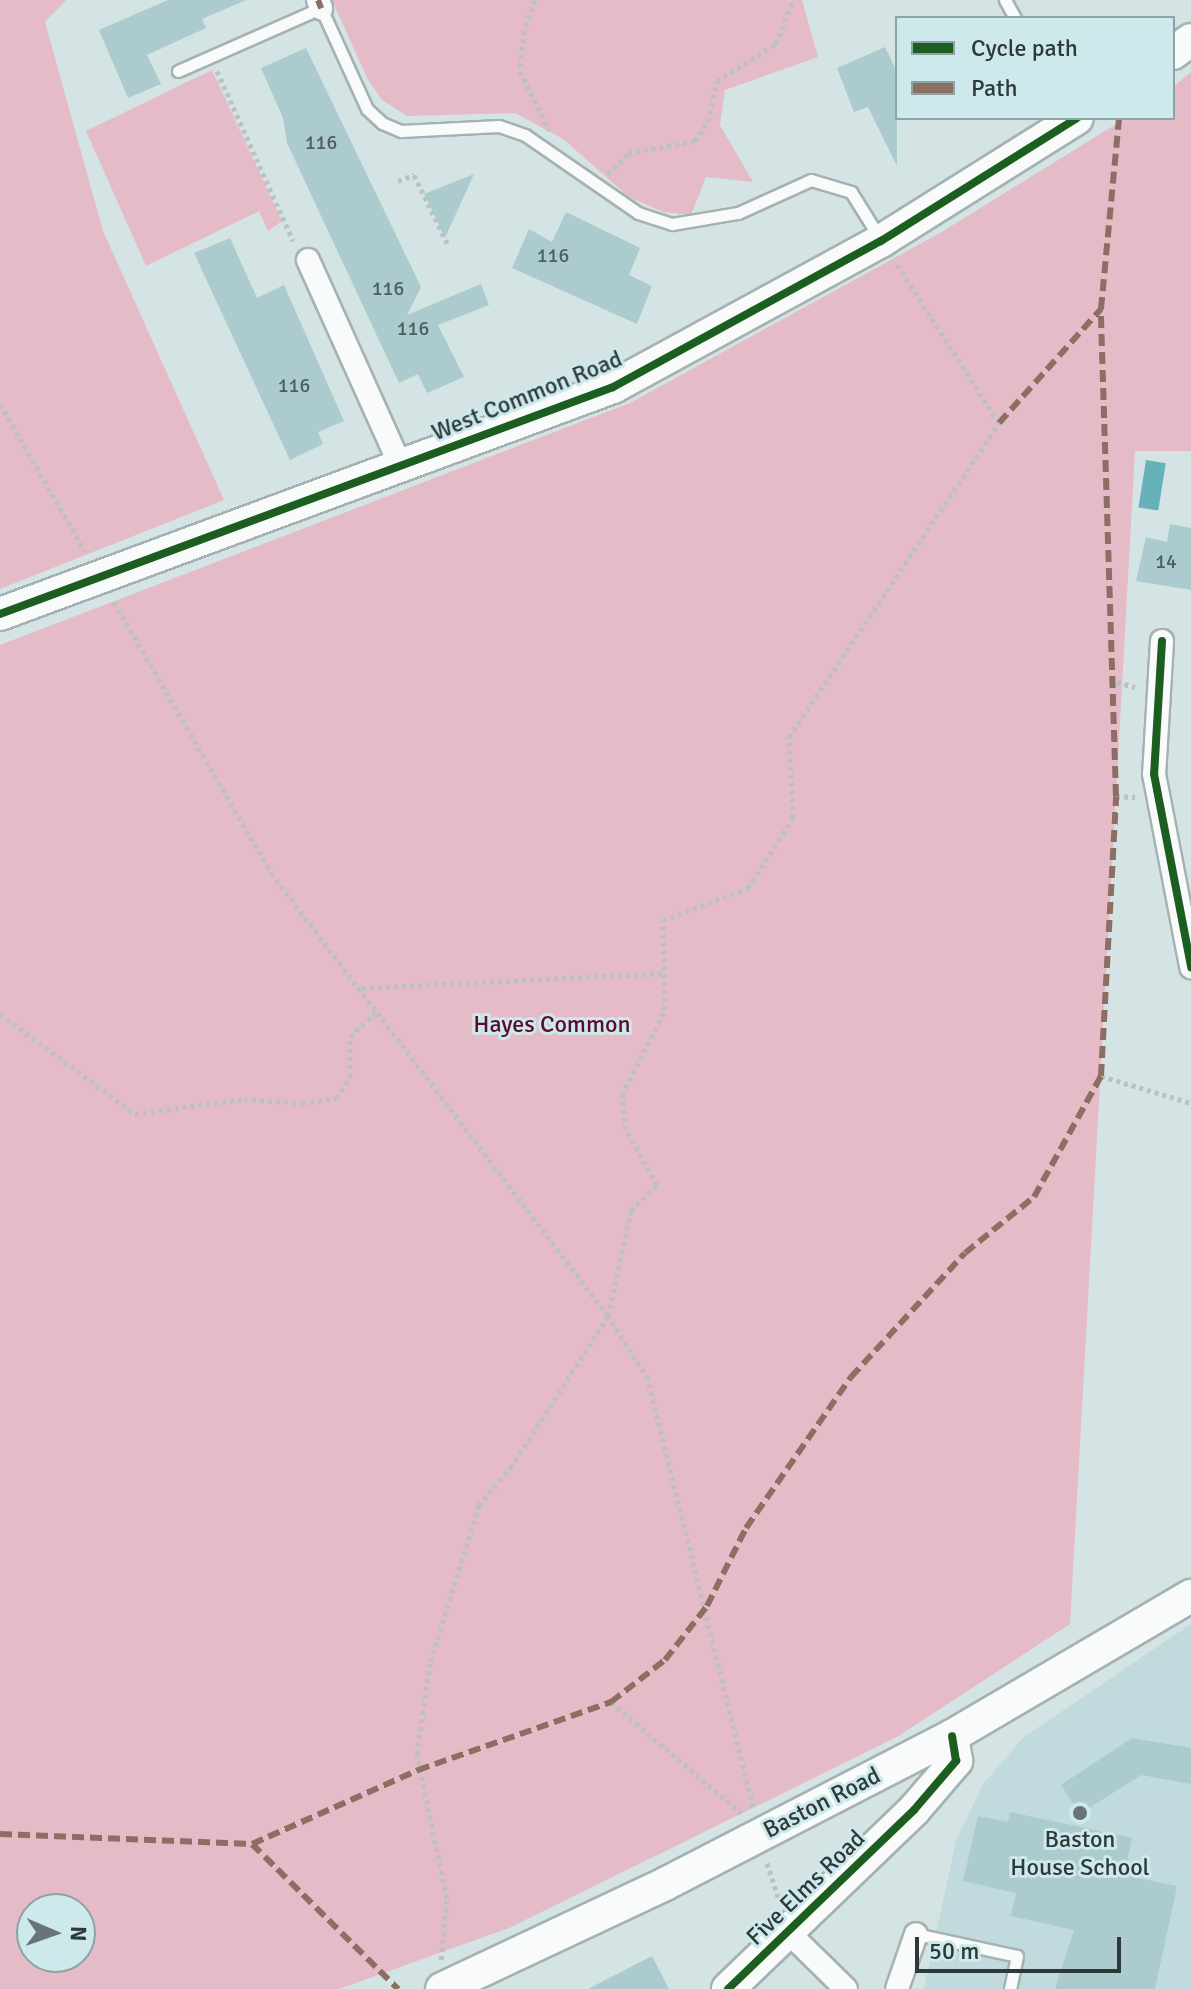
<!DOCTYPE html>
<html>
<head>
<meta charset="utf-8">
<style>
  body { margin:0 }
  #map { position:relative; width:1191px; height:1989px; overflow:hidden; background:#d4e3e4; font-family:Signika,sans-serif }
  div>[style] { position:absolute }
  [style*='--x'] { left:calc(var(--x)*1px); top:calc(var(--y)*1px); width:calc(var(--w)*1px); rotate:calc(var(--a)*1deg) }
  .built>* { inset:0; background:#c0dadd }
  .green>* { inset:0; background:#e6bbc8 }
  .water>* { inset:0; background:#67b1b8; transform-origin:0 0 }
  .building>* { inset:0; background:#accbce }
  .path>* { height:5px; margin-top:-2.5px; transform-origin:0; background:repeating-linear-gradient(90deg,#bcc1c1 0 4px,transparent 0 8px) }
  .roads { filter:drop-shadow(2px 0 #a5b1b2) drop-shadow(-2px 0 #a5b1b2) drop-shadow(0 2px #a5b1b2) drop-shadow(0 -2px #a5b1b2) }
  .lane>* { height:11px; margin:-5.5px; padding:0 5.5px; transform-origin:5.5px; border-radius:5.5px; background:#f9fbfb }
  .street>* { height:22px; margin:-11px; padding:0 11px; transform-origin:11px; border-radius:11px; background:#f9fbfb }
  .secondary>* { height:32px; margin:-16px; padding:0 16px; transform-origin:16px; border-radius:16px; background:#f9fbfb }
  .quiet>* { height:6px; margin-top:-3px; transform-origin:0; background:repeating-linear-gradient(90deg,#8d6e63 0 12px,transparent 0 18px) }
  .cycleway>* { height:8px; margin:-4px; padding:0 4px; transform-origin:4px; border-radius:4px; background:#1b5e20 }
  .dots>* { width:22px; height:22px; translate:-50% -50%; box-sizing:border-box; border:4px solid #cde9eb; border-radius:50% }
  span { translate:-50% -50%; white-space:nowrap; text-align:center; line-height:1.15; -webkit-text-stroke:6px #cde9eb; paint-order:stroke }
  .number-label { font-size:20px; color:#4e5e5f }
  .number-label span { -webkit-text-stroke-width:0 }
  .street-label { font-size:24px; color:#2e393a }
  .park-label { font-size:24px; color:#5c0a2d }
  .poi-label { font-size:24px; color:#2e393a }
  .legend { position:absolute; left:895px; top:16px; width:280px; height:104px; box-sizing:border-box; background:#cde9eb; border:2px solid #8da3a4; margin:0; padding:10px 14px; list-style:none; font-size:24px; color:#2e393a }
  .legend li { display:flex; align-items:center; gap:16px; height:40px }
  .legend b { width:40px; border:2px solid #8da3a4 }
  .north { position:absolute; left:16px; top:1893px; width:80px; height:80px; box-sizing:border-box; background:#cde9eb; border:2px solid #8da3a4; border-radius:50%; rotate:92deg; font-size:22px; font-weight:700; line-height:32px; text-align:center; color:#2e393a }
  .north::after { content:''; display:block; margin:auto; width:28px; height:36px; background:#687476; clip-path:polygon(50% 0,100% 100%,50% 72%,0 100%) }
  .scale { position:absolute; left:915px; top:1937px; width:206px; height:36px; box-sizing:border-box; border:4px solid #2e393a; border-top:0; padding-left:10px; font-size:24px; line-height:28px; white-space:nowrap; color:#2e393a; -webkit-text-stroke:6px #cde9eb; paint-order:stroke }
</style>
</head>
<body>
<div id="map">
  <div class="built">
    <i style="clip-path:polygon(1191px 1624px,1191px 1989px,924px 1989px,956px 1841px,983px 1784px,1024px 1737px)"></i>
  </div>
  <div class="green">
    <i style="clip-path:polygon(0 0,66px 0,45px 22px,103px 231px,224px 500px,0 589px)"></i>
    <i style="clip-path:polygon(332px 0,802px 0,818px 57px,725px 90px,720px 125px,753px 182px,706px 177px,691px 215px,663px 212px,629px 197px,563px 139px,515px 113px,407px 116px,382px 100px,367px 78px)"></i>
    <i style="clip-path:polygon(212px 70px,282px 221px,268px 231px,259px 211px,146px 266px,86px 131px)"></i>
    <i style="clip-path:polygon(evenodd,1191px 72px,1191px 451px,1135px 451px,1070px 1624px,897px 1737px,509px 1928px,339px 1989px,0 1989px,0 645px,630px 403px,940px 233px,1126px 118px,1173px 118px,1173px 87px,1191px 72px,32px 1909px,80px 1909px,80px 1957px,32px 1957px,32px 1909px)"></i>
  </div>
  <div class="water">
    <i style="left:1146px;top:460px;width:20px;height:48px;rotate:9deg"></i>
  </div>
  <div class="building">
    <i style="clip-path:polygon(168px 0,246px 0,202px 19px,206px 28px,147px 55px,161px 84px,128px 98px,99px 30px)"></i>
    <i style="clip-path:polygon(885px 47px,897px 72px,897px 166px,868px 107px,854px 112px,837px 68px)"></i>
    <i style="clip-path:polygon(306px 48px,421px 287px,407px 315px,481px 284px,489px 305px,438px 325px,464px 377px,427px 393px,418px 374px,399px 383px,287px 143px,283px 118px,261px 68px)"></i>
    <i style="clip-path:polygon(474px 174px,454px 218px,445px 238px,424px 194px)"></i>
    <i style="clip-path:polygon(566px 212px,640px 248px,629px 275px,652px 286px,637px 324px,512px 268px,529px 229px,552px 242px)"></i>
    <i style="clip-path:polygon(230px 238px,257px 298px,284px 285px,344px 421px,318px 432px,323px 444px,290px 460px,194px 253px)"></i>
    <i style="clip-path:polygon(1170px 524px,1191px 528px,1191px 590px,1136px 581px,1146px 537px,1167px 542px)"></i>
    <i style="clip-path:polygon(1132px 1738px,1191px 1748px,1191px 1784px,1141px 1775px,1080px 1814px,1061px 1785px)"></i>
    <i style="clip-path:polygon(1010px 1812px,1132px 1838px,1124px 1875px,1177px 1886px,1155px 1989px,1055px 1989px,1074px 1930px,1011px 1916px,1016px 1893px,963px 1881px,978px 1816px,1008px 1822px)"></i>
    <i style="clip-path:polygon(652px 1956px,669px 1989px,588px 1989px)"></i>
  </div>
  <div class="path">
    <i style="--x:535;--y:0;--w:33;--a:110"></i>
    <i style="--x:524;--y:31;--w:40;--a:95.7"></i>
    <i style="--x:520;--y:71;--w:66;--a:63.8"></i>
    <i style="--x:217;--y:71;--w:186;--a:65.9"></i>
    <i style="--x:608;--y:174;--w:29;--a:-46"></i>
    <i style="--x:628;--y:153;--w:68;--a:-10.2"></i>
    <i style="--x:695;--y:141;--w:23;--a:-56"></i>
    <i style="--x:708;--y:122;--w:42;--a:-77.6"></i>
    <i style="--x:717;--y:81;--w:70;--a:-32.1"></i>
    <i style="--x:776;--y:44;--w:47;--a:-68.9"></i>
    <i style="--x:398;--y:181;--w:17;--a:-21"></i>
    <i style="--x:414;--y:175;--w:76;--a:64.1"></i>
    <i style="--x:0;--y:404;--w:170;--a:60"></i>
    <i style="--x:114;--y:602;--w:313;--a:59.9"></i>
    <i style="--x:271;--y:873;--w:557;--a:52.74"></i>
    <i style="--x:608;--y:1316;--w:178;--a:122.6"></i>
    <i style="--x:512;--y:1466;--w:51;--a:130.2"></i>
    <i style="--x:479;--y:1505;--w:165;--a:107.2"></i>
    <i style="--x:430;--y:1663;--w:91;--a:98.2"></i>
    <i style="--x:417;--y:1753;--w:150;--a:78.5"></i>
    <i style="--x:447;--y:1900;--w:60;--a:95.7"></i>
    <i style="--x:1109;--y:680;--w:27;--a:15"></i>
    <i style="--x:1116;--y:796;--w:19;--a:3"></i>
    <i style="--x:362;--y:988;--w:302;--a:-2.8"></i>
    <i style="--x:0;--y:1014;--w:168;--a:36.5"></i>
    <i style="--x:135;--y:1114;--w:110;--a:-7.8"></i>
    <i style="--x:244;--y:1099;--w:58;--a:3.9"></i>
    <i style="--x:302;--y:1103;--w:35;--a:-8"></i>
    <i style="--x:337;--y:1098;--w:26;--a:-59"></i>
    <i style="--x:350;--y:1076;--w:39;--a:-90"></i>
    <i style="--x:350;--y:1037;--w:40;--a:-44"></i>
    <i style="--x:1101;--y:1076;--w:94;--a:16.7"></i>
    <i style="--x:611;--y:1702;--w:171;--a:40.5"></i>
    <i style="--x:753;--y:1807;--w:441;--a:-103.8"></i>
    <i style="--x:648;--y:1379;--w:75;--a:-122.4"></i>
    <i style="--x:608;--y:1316;--w:107;--a:-77.6"></i>
    <i style="--x:631;--y:1211;--w:37;--a:-45"></i>
    <i style="--x:657;--y:1185;--w:64;--a:-119"></i>
    <i style="--x:626;--y:1129;--w:34;--a:-97"></i>
    <i style="--x:622;--y:1095;--w:95;--a:-63.2"></i>
    <i style="--x:665;--y:1010;--w:90;--a:-91.3"></i>
    <i style="--x:663;--y:920;--w:91;--a:-20.6"></i>
    <i style="--x:748;--y:888;--w:83;--a:-57.3"></i>
    <i style="--x:793;--y:818;--w:81;--a:-92.8"></i>
    <i style="--x:789;--y:737;--w:378;--a:-56.2"></i>
    <i style="--x:999;--y:423;--w:188;--a:-122.8"></i>
    <i style="--x:767;--y:1863;--w:38;--a:72"></i>
  </div>
  <div class="roads">
    <div class="lane">
      <i style="--x:1005;--y:0;--w:21;--a:61"></i>
      <i style="--x:178;--y:71;--w:156;--a:-23.8"></i>
      <i style="--x:321;--y:8;--w:111;--a:65.5"></i>
      <i style="--x:367;--y:109;--w:21;--a:43"></i>
      <i style="--x:382;--y:123;--w:21;--a:23"></i>
      <i style="--x:401;--y:131;--w:98;--a:-2.9"></i>
      <i style="--x:499;--y:126;--w:28;--a:19"></i>
      <i style="--x:525;--y:135;--w:137;--a:34.6"></i>
      <i style="--x:638;--y:213;--w:36;--a:18"></i>
      <i style="--x:672;--y:224;--w:67;--a:-9.5"></i>
      <i style="--x:738;--y:213;--w:80;--a:-24.3"></i>
      <i style="--x:811;--y:180;--w:42;--a:16.7"></i>
      <i style="--x:851;--y:192;--w:53;--a:58.1"></i>
      <i style="--x:916;--y:1934;--w:103;--a:12.3"></i>
      <i style="--x:1017;--y:1956;--w:34;--a:102"></i>
    </div>
    <div class="street">
      <i style="--x:318;--y:0;--w:9;--a:69"></i>
      <i style="--x:308;--y:260;--w:227;--a:65.8"></i>
      <i style="--x:1162;--y:641;--w:133;--a:93.4"></i>
      <i style="--x:1154;--y:774;--w:197;--a:79.1"></i>
      <i style="--x:791;--y:1935;--w:77;--a:44.5"></i>
      <i style="--x:897;--y:1989;--w:58;--a:-70.9"></i>
    </div>
    <div class="secondary">
      <i style="--x:1173;--y:53;--w:22;--a:-36"></i>
      <i style="--x:0;--y:614;--w:654;--a:-20.32"></i>
      <i style="--x:613;--y:387;--w:305;--a:-28.6"></i>
      <i style="--x:881;--y:241;--w:231;--a:-32.1"></i>
      <i style="--x:442;--y:1989;--w:246;--a:-25.2"></i>
      <i style="--x:665;--y:1884;--w:323;--a:-27.3"></i>
      <i style="--x:952;--y:1736;--w:277;--a:-30.4"></i>
      <i style="--x:728;--y:1989;--w:258;--a:-43.9"></i>
      <i style="--x:914;--y:1810;--w:65;--a:-49.4"></i>
      <i style="--x:956;--y:1761;--w:25;--a:-99"></i>
    </div>
  </div>
  <div class="quiet">
    <i style="--x:318;--y:0;--w:9;--a:69"></i>
    <i style="--x:999;--y:423;--w:153;--a:-48.2"></i>
    <i style="--x:0;--y:1834;--w:252;--a:2.3"></i>
    <i style="--x:252;--y:1844;--w:182;--a:-24"></i>
    <i style="--x:418;--y:1770;--w:205;--a:-19.4"></i>
    <i style="--x:611;--y:1702;--w:68;--a:-37.9"></i>
    <i style="--x:665;--y:1660;--w:68;--a:-52.1"></i>
    <i style="--x:707;--y:1606;--w:87;--a:-63.4"></i>
    <i style="--x:746;--y:1528;--w:184;--a:-55.2"></i>
    <i style="--x:851;--y:1377;--w:168;--a:-47.4"></i>
    <i style="--x:965;--y:1253;--w:89;--a:-39.1"></i>
    <i style="--x:1034;--y:1197;--w:138;--a:-61"></i>
    <i style="--x:1101;--y:1076;--w:280;--a:-86.9"></i>
    <i style="--x:1116;--y:796;--w:487;--a:-91.8"></i>
    <i style="--x:1101;--y:309;--w:192;--a:-84.6"></i>
    <i style="--x:252;--y:1844;--w:206;--a:44.8"></i>
  </div>
  <div class="cycleway">
    <i style="--x:0;--y:614;--w:654;--a:-20.32"></i>
    <i style="--x:613;--y:387;--w:305;--a:-28.6"></i>
    <i style="--x:881;--y:241;--w:231;--a:-32.1"></i>
    <i style="--x:1162;--y:641;--w:133;--a:93.4"></i>
    <i style="--x:1154;--y:774;--w:197;--a:79.1"></i>
    <i style="--x:728;--y:1989;--w:258;--a:-43.9"></i>
    <i style="--x:914;--y:1810;--w:65;--a:-49.4"></i>
    <i style="--x:956;--y:1761;--w:25;--a:-99"></i>
  </div>
  <div class="dots">
    <i style="left:1080px;top:1813px;background:#687476"></i>
  </div>
  <div class="number-label">
    <span style="left:321px;top:142px">116</span>
    <span style="left:553px;top:255px">116</span>
    <span style="left:388px;top:288px">116</span>
    <span style="left:413px;top:328px">116</span>
    <span style="left:294px;top:385px">116</span>
    <span style="left:1166px;top:561px">14</span>
  </div>
  <div class="street-label">
    <span style="left:527px;top:396px;rotate:-22deg">West Common Road</span>
    <span style="left:822px;top:1803px;rotate:-27deg">Baston Road</span>
    <span style="left:806px;top:1888px;rotate:-44deg">Five Elms Road</span>
  </div>
  <div class="park-label">
    <span style="left:552px;top:1025px">Hayes Common</span>
  </div>
  <div class="poi-label">
    <span style="left:1080px;top:1854px">Baston<br>House School</span>
  </div>
  <ul class="legend">
  <li><b style="height:10px;background:#1b5e20"></b>Cycle path</li>
  <li><b style="height:10px;background:#8d6e63"></b>Path</li>
  </ul>
  <div class="north">N</div>
  <div class="scale">50 m</div>
</div>
</body>
</html>
